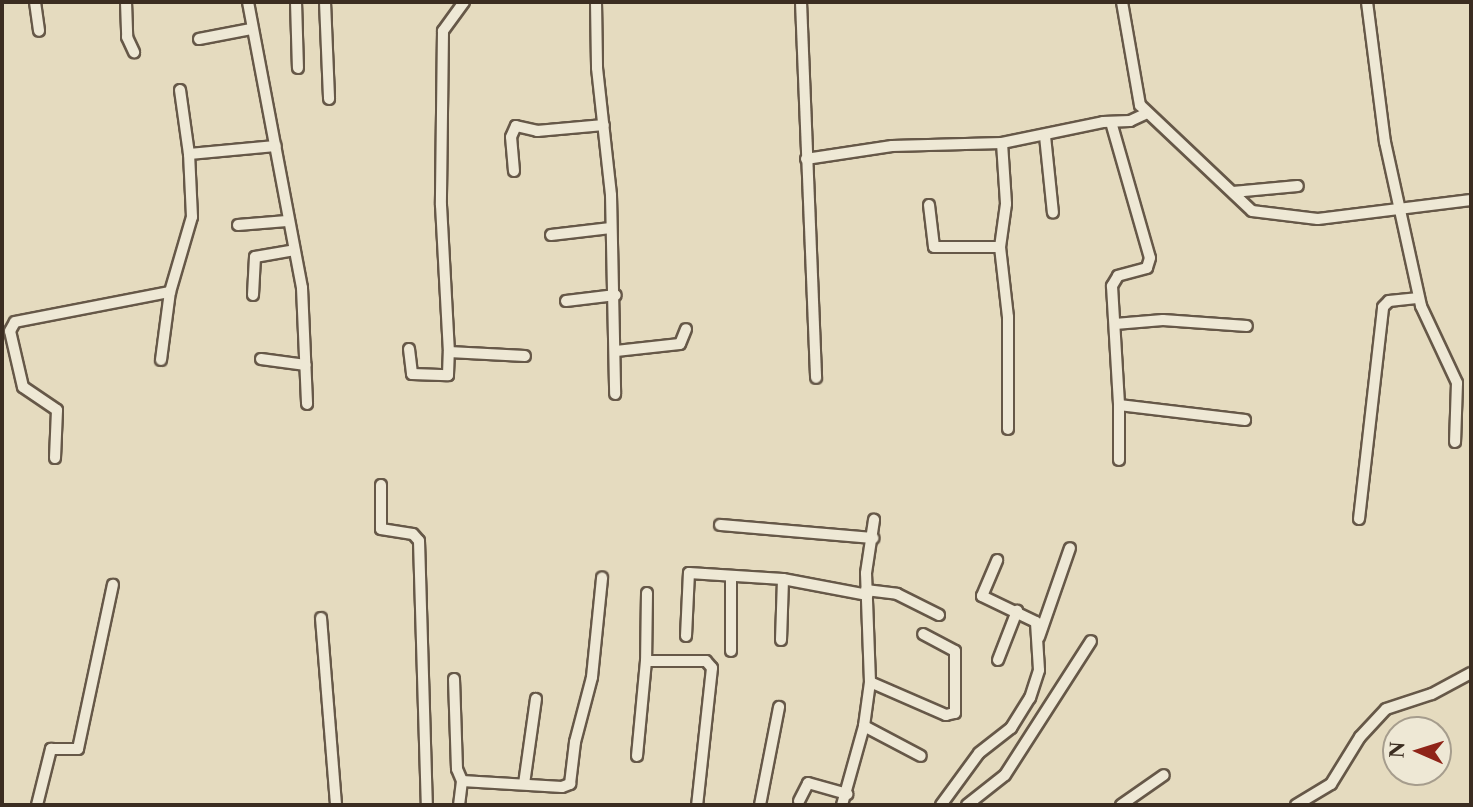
<!DOCTYPE html>
<html>
<head>
<meta charset="utf-8">
<style>
  body { margin:0 }
  #map { position:relative; width:1473px; height:807px; overflow:hidden; background:#e5dbbf; font-family:"Libre Caslon Text",serif }
  div>[style] { position:absolute }
  [style*='--x'] { left:calc(var(--x)*1px); top:calc(var(--y)*1px); width:calc(var(--w)*1px); rotate:calc(var(--a)*1deg) }
  .roads { filter:drop-shadow(2px 0 #665848) drop-shadow(-2px 0 #665848) drop-shadow(0 2px #665848) drop-shadow(0 -2px #665848) }
  .minor>* { height:10px; margin:-5px; padding:0 5px; transform-origin:5px; border-radius:5px; background:#eee8d5 }
  span { translate:-50% -50%; white-space:nowrap; text-align:center; line-height:1.15; -webkit-text-stroke:5px #eee8d5; paint-order:stroke }
  .frame { position:absolute; inset:0; border:4px solid #3b2d21; pointer-events:none }
  .north { position:absolute; left:1382px; top:716px; width:70px; height:70px; box-sizing:border-box; background:#eee8d5; border:2px solid #a69d8d; border-radius:50%; rotate:273deg; font-size:19px; font-weight:700; line-height:28px; text-align:center; color:#3b2d21 }
  .north::after { content:''; display:block; margin:auto; width:24px; height:32px; background:#8f2418; clip-path:polygon(50% 0,100% 100%,50% 72%,0 100%) }
</style>
</head>
<body>
<div id="map">
  <div class="roads">
    <div class="minor">
      <i style="--x:35;--y:2;--w:29;--a:82"></i>
      <i style="--x:126;--y:2;--w:35;--a:88"></i>
      <i style="--x:127;--y:37;--w:17;--a:65"></i>
      <i style="--x:248;--y:2;--w:291;--a:79.3"></i>
      <i style="--x:302;--y:288;--w:116;--a:87.5"></i>
      <i style="--x:296;--y:2;--w:66;--a:88.3"></i>
      <i style="--x:325;--y:2;--w:97;--a:87.6"></i>
      <i style="--x:464;--y:2;--w:36;--a:126"></i>
      <i style="--x:443;--y:31;--w:174;--a:90.7"></i>
      <i style="--x:441;--y:205;--w:147;--a:86.9"></i>
      <i style="--x:449;--y:352;--w:76;--a:3"></i>
      <i style="--x:596;--y:2;--w:66;--a:89.1"></i>
      <i style="--x:597;--y:68;--w:128;--a:83.7"></i>
      <i style="--x:611;--y:195;--w:199;--a:88.8"></i>
      <i style="--x:801;--y:2;--w:376;--a:87.7"></i>
      <i style="--x:1122;--y:2;--w:105;--a:80.1"></i>
      <i style="--x:1140;--y:105;--w:154;--a:43.4"></i>
      <i style="--x:1252;--y:211;--w:66;--a:6.9"></i>
      <i style="--x:1318;--y:219;--w:154;--a:-7.1"></i>
      <i style="--x:1367;--y:2;--w:141;--a:82.7"></i>
      <i style="--x:1385;--y:142;--w:168;--a:77.6"></i>
      <i style="--x:1421;--y:306;--w:85;--a:64.9"></i>
      <i style="--x:1457;--y:383;--w:59;--a:91.9"></i>
      <i style="--x:199;--y:39;--w:53;--a:-10.9"></i>
      <i style="--x:180;--y:90;--w:65;--a:82"></i>
      <i style="--x:1111;--y:122;--w:141;--a:74"></i>
      <i style="--x:1150;--y:258;--w:10;--a:107"></i>
      <i style="--x:1147;--y:268;--w:30;--a:165"></i>
      <i style="--x:1118;--y:276;--w:12;--a:121"></i>
      <i style="--x:1112;--y:286;--w:119;--a:86.6"></i>
      <i style="--x:1119;--y:405;--w:127;--a:6.8"></i>
      <i style="--x:1045;--y:136;--w:77;--a:84.1"></i>
      <i style="--x:1002;--y:143;--w:61;--a:86.2"></i>
      <i style="--x:1006;--y:204;--w:43;--a:97.9"></i>
      <i style="--x:1000;--y:247;--w:70;--a:83.5"></i>
      <i style="--x:1008;--y:317;--w:112;--a:90"></i>
      <i style="--x:806;--y:159;--w:87;--a:-8.6"></i>
      <i style="--x:892;--y:146;--w:110;--a:-1.6"></i>
      <i style="--x:1002;--y:143;--w:103;--a:-11.7"></i>
      <i style="--x:1103;--y:122;--w:27;--a:-2"></i>
      <i style="--x:1130;--y:121;--w:19;--a:-25"></i>
      <i style="--x:514;--y:171;--w:34;--a:-95"></i>
      <i style="--x:511;--y:137;--w:12;--a:-66"></i>
      <i style="--x:516;--y:126;--w:22;--a:13"></i>
      <i style="--x:537;--y:131;--w:67;--a:-5.1"></i>
      <i style="--x:1233;--y:192;--w:65;--a:-5.3"></i>
      <i style="--x:929;--y:205;--w:42;--a:83.2"></i>
      <i style="--x:934;--y:247;--w:66;--a:0"></i>
      <i style="--x:238;--y:225;--w:49;--a:-4.7"></i>
      <i style="--x:551;--y:235;--w:60;--a:-6.7"></i>
      <i style="--x:253;--y:295;--w:38;--a:-87"></i>
      <i style="--x:255;--y:257;--w:40;--a:-10"></i>
      <i style="--x:566;--y:301;--w:50;--a:-6.8"></i>
      <i style="--x:1115;--y:324;--w:48;--a:-4.8"></i>
      <i style="--x:1163;--y:320;--w:84;--a:4.1"></i>
      <i style="--x:409;--y:349;--w:25;--a:83"></i>
      <i style="--x:412;--y:374;--w:36;--a:2"></i>
      <i style="--x:448;--y:375;--w:23;--a:-88"></i>
      <i style="--x:616;--y:351;--w:64;--a:-6.2"></i>
      <i style="--x:680;--y:344;--w:16;--a:-68"></i>
      <i style="--x:261;--y:359;--w:45;--a:7.6"></i>
      <i style="--x:161;--y:360;--w:69;--a:-82.5"></i>
      <i style="--x:1119;--y:405;--w:55;--a:90"></i>
      <i style="--x:55;--y:458;--w:48;--a:-87.6"></i>
      <i style="--x:57;--y:410;--w:41;--a:-145.9"></i>
      <i style="--x:23;--y:387;--w:57;--a:-103.1"></i>
      <i style="--x:10;--y:331;--w:10;--a:-61"></i>
      <i style="--x:15;--y:322;--w:158;--a:-11"></i>
      <i style="--x:170;--y:292;--w:78;--a:-73.7"></i>
      <i style="--x:192;--y:217;--w:63;--a:-92.7"></i>
      <i style="--x:189;--y:154;--w:87;--a:-5.3"></i>
      <i style="--x:381;--y:485;--w:44;--a:90"></i>
      <i style="--x:381;--y:529;--w:32;--a:9"></i>
      <i style="--x:413;--y:534;--w:9;--a:49"></i>
      <i style="--x:419;--y:541;--w:264;--a:88.3"></i>
      <i style="--x:1359;--y:519;--w:213;--a:-83.5"></i>
      <i style="--x:1383;--y:307;--w:8;--a:-45"></i>
      <i style="--x:1389;--y:301;--w:30;--a:-6"></i>
      <i style="--x:720;--y:525;--w:154;--a:4.9"></i>
      <i style="--x:731;--y:576;--w:75;--a:90"></i>
      <i style="--x:866;--y:590;--w:31;--a:7"></i>
      <i style="--x:897;--y:594;--w:47;--a:26.6"></i>
      <i style="--x:647;--y:593;--w:68;--a:90.8"></i>
      <i style="--x:646;--y:661;--w:60;--a:0"></i>
      <i style="--x:706;--y:661;--w:9;--a:49"></i>
      <i style="--x:712;--y:668;--w:138;--a:96.2"></i>
      <i style="--x:321;--y:618;--w:188;--a:85.4"></i>
      <i style="--x:686;--y:636;--w:63;--a:-87.3"></i>
      <i style="--x:689;--y:573;--w:94;--a:3.7"></i>
      <i style="--x:1039;--y:637;--w:94;--a:-70.8"></i>
      <i style="--x:781;--y:640;--w:61;--a:-88.1"></i>
      <i style="--x:783;--y:579;--w:86;--a:10.7"></i>
      <i style="--x:998;--y:660;--w:53;--a:-68.8"></i>
      <i style="--x:454;--y:679;--w:90;--a:88.1"></i>
      <i style="--x:457;--y:769;--w:13;--a:67"></i>
      <i style="--x:462;--y:781;--w:24;--a:97"></i>
      <i style="--x:870;--y:682;--w:83;--a:23.5"></i>
      <i style="--x:946;--y:715;--w:9;--a:-13"></i>
      <i style="--x:955;--y:713;--w:62;--a:-90"></i>
      <i style="--x:955;--y:651;--w:36;--a:-152"></i>
      <i style="--x:864;--y:726;--w:64;--a:27.8"></i>
      <i style="--x:637;--y:756;--w:95;--a:-84.6"></i>
      <i style="--x:462;--y:781;--w:100;--a:3.4"></i>
      <i style="--x:562;--y:787;--w:9;--a:-21"></i>
      <i style="--x:570;--y:784;--w:42;--a:-83.2"></i>
      <i style="--x:575;--y:742;--w:67;--a:-75.3"></i>
      <i style="--x:592;--y:677;--w:100;--a:-84.2"></i>
      <i style="--x:524;--y:784;--w:86;--a:-82"></i>
      <i style="--x:799;--y:801;--w:20;--a:-63"></i>
      <i style="--x:808;--y:783;--w:41;--a:15.8"></i>
      <i style="--x:37;--y:805;--w:58;--a:-76"></i>
      <i style="--x:51;--y:749;--w:27;--a:0"></i>
      <i style="--x:78;--y:749;--w:168;--a:-78"></i>
      <i style="--x:760;--y:805;--w:100;--a:-79"></i>
      <i style="--x:842;--y:805;--w:82;--a:-74.4"></i>
      <i style="--x:864;--y:726;--w:44;--a:-82.2"></i>
      <i style="--x:870;--y:682;--w:109;--a:-92.1"></i>
      <i style="--x:866;--y:573;--w:54;--a:-81.4"></i>
      <i style="--x:941;--y:805;--w:64;--a:-53.8"></i>
      <i style="--x:979;--y:753;--w:41;--a:-38"></i>
      <i style="--x:1011;--y:728;--w:36;--a:-58"></i>
      <i style="--x:1030;--y:698;--w:29;--a:-72"></i>
      <i style="--x:1039;--y:670;--w:48;--a:-93.6"></i>
      <i style="--x:1036;--y:622;--w:60;--a:-154.3"></i>
      <i style="--x:982;--y:596;--w:39;--a:-67"></i>
      <i style="--x:967;--y:805;--w:48;--a:-38.3"></i>
      <i style="--x:1005;--y:775;--w:159;--a:-57.3"></i>
      <i style="--x:1121;--y:805;--w:52;--a:-34.9"></i>
      <i style="--x:1296;--y:805;--w:41;--a:-31"></i>
      <i style="--x:1331;--y:784;--w:55;--a:-58.3"></i>
      <i style="--x:1360;--y:737;--w:38;--a:-47"></i>
      <i style="--x:1386;--y:709;--w:48;--a:-18.1"></i>
      <i style="--x:1432;--y:694;--w:44;--a:-28.3"></i>
    </div>
  </div>
  <div class="frame"></div>
  <div class="north">N</div>
</div>
</body>
</html>
